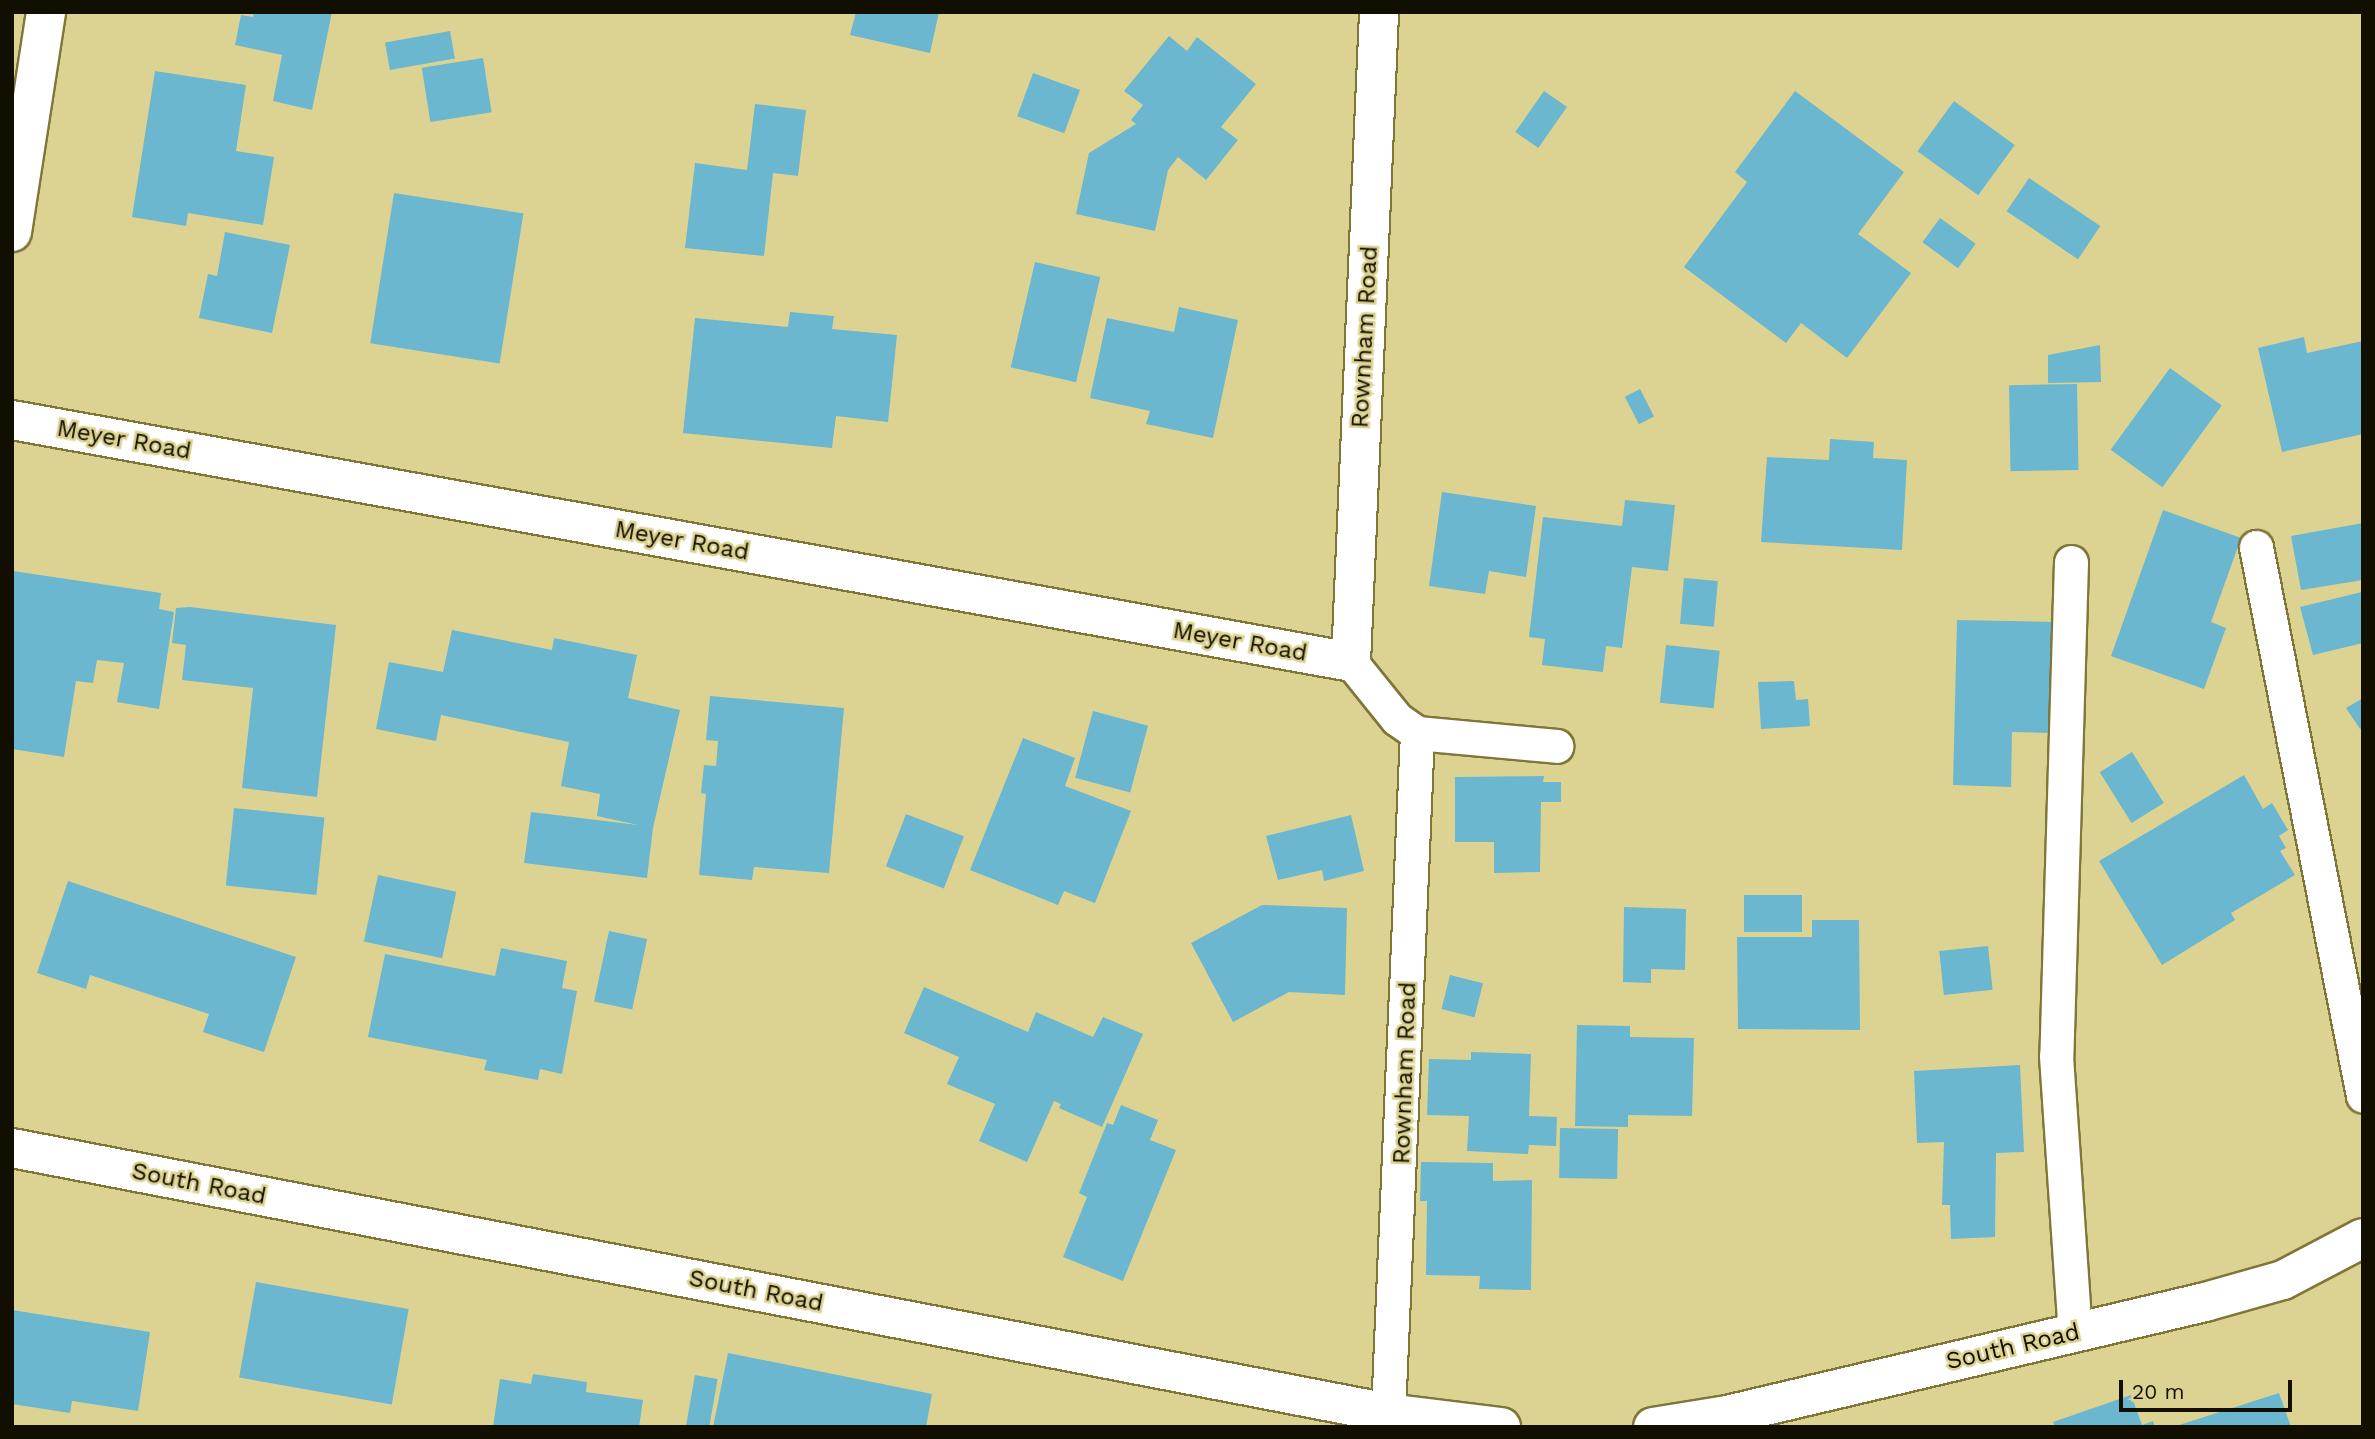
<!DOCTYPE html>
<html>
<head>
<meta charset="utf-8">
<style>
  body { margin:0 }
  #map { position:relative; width:2375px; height:1439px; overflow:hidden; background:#dcd393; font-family:"Work Sans",sans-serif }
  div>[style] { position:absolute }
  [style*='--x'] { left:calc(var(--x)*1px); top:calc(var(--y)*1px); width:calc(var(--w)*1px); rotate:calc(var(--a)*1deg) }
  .building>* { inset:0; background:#6ab7cf; transform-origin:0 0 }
  .roads { filter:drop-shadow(2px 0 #7f7638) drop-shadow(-2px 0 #7f7638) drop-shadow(0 2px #7f7638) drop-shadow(0 -2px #7f7638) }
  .service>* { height:33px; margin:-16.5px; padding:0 16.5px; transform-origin:16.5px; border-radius:16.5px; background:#fff }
  .minor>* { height:38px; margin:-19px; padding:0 19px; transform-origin:19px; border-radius:19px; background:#fff }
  span { translate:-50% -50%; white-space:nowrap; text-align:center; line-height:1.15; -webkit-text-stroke:5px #dcd393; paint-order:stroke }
  .street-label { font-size:24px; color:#130f00 }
  .frame { position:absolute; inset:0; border:14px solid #130f00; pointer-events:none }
  .scale { position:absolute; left:2119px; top:1380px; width:173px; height:32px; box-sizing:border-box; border:4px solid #130f00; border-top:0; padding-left:9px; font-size:21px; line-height:24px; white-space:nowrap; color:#130f00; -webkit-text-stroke:5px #dcd393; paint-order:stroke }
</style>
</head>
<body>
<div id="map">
  <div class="building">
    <i style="clip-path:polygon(254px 12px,332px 12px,312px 110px,273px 101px,282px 55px,235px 45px,241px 15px,253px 17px)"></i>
    <i style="clip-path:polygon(856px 12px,939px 12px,930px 53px,850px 35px)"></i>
    <i style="left:450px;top:31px;width:28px;height:66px;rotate:80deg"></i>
    <i style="clip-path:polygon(1169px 36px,1187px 51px,1197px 37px,1256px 84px,1221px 127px,1238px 140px,1206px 180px,1178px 157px,1168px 170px,1155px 231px,1076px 214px,1089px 153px,1136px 124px,1131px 120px,1143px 105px,1124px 91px)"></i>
    <i style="left:483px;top:58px;width:55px;height:62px;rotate:81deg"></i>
    <i style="clip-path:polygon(155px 71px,246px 85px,236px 151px,274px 157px,263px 225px,188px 213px,186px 226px,132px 217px)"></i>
    <i style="left:1033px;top:73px;width:50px;height:46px;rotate:20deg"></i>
    <i style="left:1544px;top:91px;width:28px;height:50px;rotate:35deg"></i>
    <i style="clip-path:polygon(1795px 91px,1904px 172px,1858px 234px,1911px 273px,1847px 358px,1801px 323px,1786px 343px,1684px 267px,1747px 182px,1735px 172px)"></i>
    <i style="left:1954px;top:101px;width:75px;height:62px;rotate:36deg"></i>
    <i style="clip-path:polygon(755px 104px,806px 110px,798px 176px,773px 173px,764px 256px,685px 248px,695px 163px,747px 170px)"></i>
    <i style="left:2029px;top:178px;width:86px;height:40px;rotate:34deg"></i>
    <i style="left:394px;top:193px;width:131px;height:152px;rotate:9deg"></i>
    <i style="left:1940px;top:218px;width:44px;height:30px;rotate:36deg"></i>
    <i style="clip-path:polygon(225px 232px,290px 245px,272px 333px,199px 318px,208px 274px,217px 276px)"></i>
    <i style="left:1035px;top:262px;width:67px;height:108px;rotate:13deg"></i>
    <i style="clip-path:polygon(1179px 307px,1238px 320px,1213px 438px,1146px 424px,1150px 411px,1090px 398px,1107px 318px,1174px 332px)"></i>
    <i style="clip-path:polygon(790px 312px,834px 316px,832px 329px,897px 335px,888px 422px,836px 416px,832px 448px,683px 433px,695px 318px,788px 327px)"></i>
    <i style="clip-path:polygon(2304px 337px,2307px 353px,2363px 341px,2363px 434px,2282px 452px,2258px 348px)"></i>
    <i style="clip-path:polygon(2100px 345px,2101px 382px,2048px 383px,2048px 355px)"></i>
    <i style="left:2170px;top:368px;width:64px;height:101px;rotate:36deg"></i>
    <i style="left:2077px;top:384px;width:86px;height:68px;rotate:89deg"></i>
    <i style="left:1640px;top:389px;width:31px;height:17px;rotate:63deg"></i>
    <i style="clip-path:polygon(1830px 439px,1874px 442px,1873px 458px,1907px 460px,1902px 550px,1761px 542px,1767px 457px,1829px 460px)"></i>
    <i style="clip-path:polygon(1442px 492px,1536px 506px,1526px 577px,1489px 571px,1485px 594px,1429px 586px)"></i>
    <i style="clip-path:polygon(1625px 500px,1675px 505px,1668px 571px,1632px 567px,1622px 648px,1606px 646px,1603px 672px,1542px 665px,1545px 639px,1529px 637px,1543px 517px,1622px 526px)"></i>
    <i style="clip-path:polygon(2163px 510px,2241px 538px,2211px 622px,2226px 628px,2204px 689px,2111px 656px)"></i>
    <i style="clip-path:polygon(2363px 523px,2363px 580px,2301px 590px,2291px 536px)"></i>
    <i style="clip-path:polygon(13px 571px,161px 593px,159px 609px,174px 612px,159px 709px,117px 702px,124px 663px,97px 660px,93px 683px,76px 681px,64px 757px,12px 749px)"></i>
    <i style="left:1684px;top:578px;width:34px;height:46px;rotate:5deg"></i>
    <i style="clip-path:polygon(2362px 592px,2363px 643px,2313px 655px,2300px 607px)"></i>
    <i style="clip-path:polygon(190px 607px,336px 625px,317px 797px,242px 788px,253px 688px,182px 680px,186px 645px,172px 643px,176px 608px)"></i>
    <i style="clip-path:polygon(1957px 620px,2055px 622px,2052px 733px,2012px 732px,2011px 787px,1953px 785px)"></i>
    <i style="clip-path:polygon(452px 630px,552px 650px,554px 638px,637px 655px,628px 698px,680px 710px,653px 828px,647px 878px,524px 863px,531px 812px,638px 825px,597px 816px,600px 794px,561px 786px,569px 742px,441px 715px,436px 741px,376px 729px,389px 662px,443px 672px)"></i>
    <i style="left:1666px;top:645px;width:54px;height:58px;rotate:6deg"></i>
    <i style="clip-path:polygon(1794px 681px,1796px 700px,1808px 699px,1810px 726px,1761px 729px,1758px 682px)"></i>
    <i style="clip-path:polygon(710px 696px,844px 708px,829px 873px,754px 867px,752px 880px,699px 875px,706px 794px,701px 793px,704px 765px,716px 766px,718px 741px,706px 740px)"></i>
    <i style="clip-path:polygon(2363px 698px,2363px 727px,2360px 729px,2346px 708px)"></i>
    <i style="left:1093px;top:711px;width:57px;height:69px;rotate:15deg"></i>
    <i style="clip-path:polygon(1023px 738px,1075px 758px,1065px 786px,1131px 811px,1095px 903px,1064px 891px,1058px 905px,970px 870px)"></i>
    <i style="left:2132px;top:752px;width:60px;height:38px;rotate:58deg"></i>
    <i style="clip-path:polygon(2244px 775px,2263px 809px,2272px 803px,2288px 830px,2279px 836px,2286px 848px,2280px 851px,2295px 875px,2231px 913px,2235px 920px,2162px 965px,2099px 861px)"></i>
    <i style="clip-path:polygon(1544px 776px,1543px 782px,1561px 782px,1561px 802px,1541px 802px,1540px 872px,1494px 873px,1494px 842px,1455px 842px,1455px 777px)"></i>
    <i style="left:234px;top:808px;width:91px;height:78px;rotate:6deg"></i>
    <i style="left:906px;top:814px;width:62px;height:56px;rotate:21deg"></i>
    <i style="clip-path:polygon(1351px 815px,1364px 871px,1324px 881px,1322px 870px,1278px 880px,1266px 836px)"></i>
    <i style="left:378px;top:875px;width:80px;height:68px;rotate:12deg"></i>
    <i style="clip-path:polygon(68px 881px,296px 957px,264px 1052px,203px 1032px,209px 1014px,90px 975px,86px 989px,37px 973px)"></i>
    <i style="left:1744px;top:895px;width:58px;height:37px"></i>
    <i style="clip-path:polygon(1262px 905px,1347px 908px,1345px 995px,1289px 992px,1233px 1022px,1191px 943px)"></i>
    <i style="clip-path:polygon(1624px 907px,1686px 909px,1685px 970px,1651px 969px,1651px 983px,1623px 982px)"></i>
    <i style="clip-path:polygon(1812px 920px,1859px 920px,1860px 1030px,1738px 1029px,1737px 937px,1812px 937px)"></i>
    <i style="left:609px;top:931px;width:39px;height:72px;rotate:12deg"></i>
    <i style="left:1988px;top:946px;width:44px;height:49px;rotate:84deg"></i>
    <i style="clip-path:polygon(501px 948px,567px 961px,562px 988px,577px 991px,562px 1074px,540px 1069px,538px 1080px,484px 1070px,487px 1060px,368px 1037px,385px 954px,495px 976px)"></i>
    <i style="left:1450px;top:975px;width:34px;height:35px;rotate:14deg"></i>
    <i style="clip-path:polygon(924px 987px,1028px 1032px,1036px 1012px,1093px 1037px,1103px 1017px,1143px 1034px,1102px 1127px,1059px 1108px,1061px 1104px,1054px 1101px,1027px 1162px,979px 1141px,995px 1104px,947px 1084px,959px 1057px,904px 1033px)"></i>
    <i style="clip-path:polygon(1577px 1025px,1630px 1026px,1630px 1037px,1694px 1038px,1692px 1116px,1628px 1115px,1628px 1127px,1575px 1126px)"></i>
    <i style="clip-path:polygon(1471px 1052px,1531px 1054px,1529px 1116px,1557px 1117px,1556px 1146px,1529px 1145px,1528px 1154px,1467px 1151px,1469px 1116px,1427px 1115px,1429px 1059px,1471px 1060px)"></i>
    <i style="clip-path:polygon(2020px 1065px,2024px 1152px,1996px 1153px,1995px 1237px,1951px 1239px,1950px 1205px,1942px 1205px,1944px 1142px,1917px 1143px,1914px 1071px)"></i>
    <i style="clip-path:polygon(1121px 1105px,1158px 1120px,1150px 1140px,1176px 1150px,1123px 1281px,1063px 1257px,1087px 1197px,1079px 1193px,1107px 1123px,1113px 1125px)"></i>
    <i style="left:1560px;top:1128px;width:58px;height:50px;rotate:1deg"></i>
    <i style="clip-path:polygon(1421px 1162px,1493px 1163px,1493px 1181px,1532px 1180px,1531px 1290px,1479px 1289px,1480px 1276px,1426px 1275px,1427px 1201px,1420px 1201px)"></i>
    <i style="left:256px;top:1282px;width:155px;height:97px;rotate:10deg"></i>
    <i style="clip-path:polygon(12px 1310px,150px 1332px,138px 1411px,72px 1401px,70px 1413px,12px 1404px)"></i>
    <i style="clip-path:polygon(728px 1353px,932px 1394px,926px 1427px,713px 1427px)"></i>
    <i style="clip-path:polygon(533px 1374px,587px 1382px,586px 1392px,643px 1400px,639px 1427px,493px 1427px,500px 1379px,531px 1384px)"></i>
    <i style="left:695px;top:1375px;width:23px;height:53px;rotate:10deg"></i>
    <i style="clip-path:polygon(2279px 1393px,2291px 1427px,2176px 1427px,2176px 1426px)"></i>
    <i style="clip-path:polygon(2131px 1395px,2142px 1425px,2153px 1421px,2155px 1427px,2055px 1427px,2053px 1422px)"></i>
  </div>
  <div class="roads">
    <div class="service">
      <i style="--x:2256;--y:547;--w:559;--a:78.97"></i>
      <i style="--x:2071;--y:562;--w:494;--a:91.7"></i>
      <i style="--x:2056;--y:1056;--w:278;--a:86.1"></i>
      <i style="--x:1351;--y:662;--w:73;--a:51.1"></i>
      <i style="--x:1397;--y:719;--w:24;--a:35"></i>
      <i style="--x:1417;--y:733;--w:140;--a:5.3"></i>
      <i style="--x:1388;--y:1413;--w:681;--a:-87.56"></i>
    </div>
    <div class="minor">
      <i style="--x:12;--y:232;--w:223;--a:-81.2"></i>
      <i style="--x:12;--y:420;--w:1361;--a:10.24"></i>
      <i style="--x:1351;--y:662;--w:651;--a:-87.53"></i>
      <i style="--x:12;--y:1148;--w:1401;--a:10.9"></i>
      <i style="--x:1388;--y:1413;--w:114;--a:7.1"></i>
      <i style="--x:1653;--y:1427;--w:75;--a:-9.2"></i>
      <i style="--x:1727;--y:1415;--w:491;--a:-13.3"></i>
      <i style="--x:2205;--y:1302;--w:81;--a:-15.8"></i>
      <i style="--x:2283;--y:1280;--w:90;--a:-27.7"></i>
    </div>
  </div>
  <div class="street-label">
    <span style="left:1365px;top:337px;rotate:-87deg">Rownham Road</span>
    <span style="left:124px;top:440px;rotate:10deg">Meyer Road</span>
    <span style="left:682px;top:541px;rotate:10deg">Meyer Road</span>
    <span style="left:1240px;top:642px;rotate:10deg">Meyer Road</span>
    <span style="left:1405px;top:1073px;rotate:-88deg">Rownham Road</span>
    <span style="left:199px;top:1184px;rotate:11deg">South Road</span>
    <span style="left:756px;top:1291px;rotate:11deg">South Road</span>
    <span style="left:2013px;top:1347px;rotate:-13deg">South Road</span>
  </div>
  <div class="frame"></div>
  <div class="scale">20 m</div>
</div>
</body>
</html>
